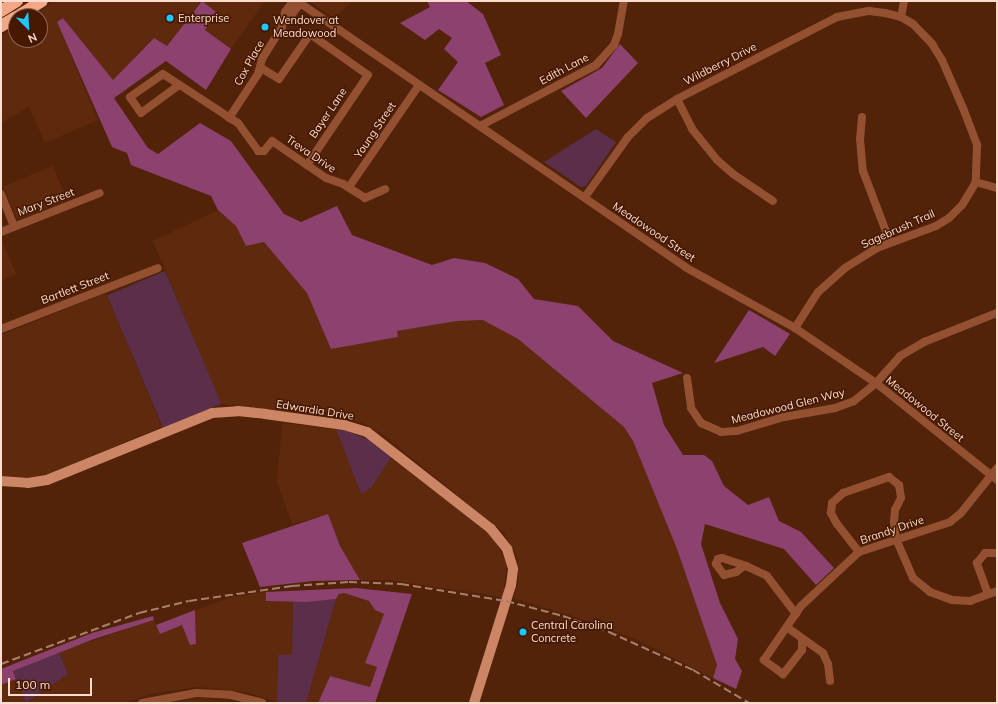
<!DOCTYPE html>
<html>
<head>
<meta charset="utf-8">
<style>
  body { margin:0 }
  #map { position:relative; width:998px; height:704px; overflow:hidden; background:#522209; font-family:Mulish,sans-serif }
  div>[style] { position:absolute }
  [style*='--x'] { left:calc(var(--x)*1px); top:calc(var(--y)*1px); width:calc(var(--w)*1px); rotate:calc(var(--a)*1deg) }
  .built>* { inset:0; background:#5e290d }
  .green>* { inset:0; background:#5b2f49; transform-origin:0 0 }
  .forest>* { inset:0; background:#8c416f }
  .minor>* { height:8px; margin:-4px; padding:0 4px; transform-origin:4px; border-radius:4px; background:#935132 }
  .major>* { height:10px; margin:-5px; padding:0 5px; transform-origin:5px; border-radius:5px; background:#cc8565 }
  .highway>* { height:12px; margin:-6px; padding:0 6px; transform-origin:6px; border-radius:6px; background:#f2a887 }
  .rail>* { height:1.5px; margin-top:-0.75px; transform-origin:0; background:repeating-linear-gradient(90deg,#a77f6c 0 8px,transparent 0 12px) }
  .dots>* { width:11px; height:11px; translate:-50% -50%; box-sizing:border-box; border:2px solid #461800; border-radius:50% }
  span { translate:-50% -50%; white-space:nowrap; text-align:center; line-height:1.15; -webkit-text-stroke:3px #461800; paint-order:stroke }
  .poi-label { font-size:11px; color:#fcdccf }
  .left { translate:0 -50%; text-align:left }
  .street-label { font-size:11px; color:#fcdccf }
  .frame { position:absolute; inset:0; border:2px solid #fcdccf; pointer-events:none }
  .north { position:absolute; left:8px; top:8px; width:40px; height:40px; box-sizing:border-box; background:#461800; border:1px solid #8f6653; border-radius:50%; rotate:156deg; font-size:11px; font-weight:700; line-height:16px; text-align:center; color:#fcdccf }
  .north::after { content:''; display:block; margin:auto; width:14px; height:18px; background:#1bc9fc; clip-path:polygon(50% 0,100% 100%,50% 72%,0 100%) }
  .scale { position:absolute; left:8px; top:678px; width:84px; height:18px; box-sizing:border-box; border:2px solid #fcdccf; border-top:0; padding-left:5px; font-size:12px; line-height:14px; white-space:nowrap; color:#fcdccf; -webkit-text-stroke:3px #461800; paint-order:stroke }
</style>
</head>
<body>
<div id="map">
  <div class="built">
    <i style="clip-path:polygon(54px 1px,201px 1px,166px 47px,153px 38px,113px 80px,63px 18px,57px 23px,98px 120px,45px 143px,29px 107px,1px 123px,1px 35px,16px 27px,16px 40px,40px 40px,40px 16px,34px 16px)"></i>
    <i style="clip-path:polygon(202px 1px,265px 1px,231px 49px,205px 30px)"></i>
    <i style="clip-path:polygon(309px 1px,352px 1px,335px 19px)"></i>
    <i style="clip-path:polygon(53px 166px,67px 200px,20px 219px,16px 217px,3px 186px)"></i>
    <i style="clip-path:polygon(218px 210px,236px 226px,246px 246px,264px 242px,307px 293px,331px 349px,398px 337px,397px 331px,457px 321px,483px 320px,518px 339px,624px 427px,633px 441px,677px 549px,717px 665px,713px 678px,638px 640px,576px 617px,513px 598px,518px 584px,518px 560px,504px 533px,382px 434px,365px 424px,345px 418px,221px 404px,153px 241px)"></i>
    <i style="clip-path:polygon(1px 238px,16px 274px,1px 281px)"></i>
    <i style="clip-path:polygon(106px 293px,162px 427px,51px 473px,34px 478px,1px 476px,1px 335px)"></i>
    <i style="clip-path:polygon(282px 423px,336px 429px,361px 493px,371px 488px,392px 456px,489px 534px,497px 544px,507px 564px,503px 597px,390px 580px,360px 580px,340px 546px,328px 514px,292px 524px,277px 482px)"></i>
    <i style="clip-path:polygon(266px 592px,266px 601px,293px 602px,292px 655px,278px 655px,277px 702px,246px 692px,197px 687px,150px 694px,126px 703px,27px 703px,68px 674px,59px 652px,154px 620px,160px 634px,182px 625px,190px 644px,196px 644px,195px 610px,232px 597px)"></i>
    <i style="clip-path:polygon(344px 593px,369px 601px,375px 610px,384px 614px,365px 663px,377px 667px,370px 687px,330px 676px,318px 703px,306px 703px,336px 599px,339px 594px)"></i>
    <i style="clip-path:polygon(16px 679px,26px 703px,1px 703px,1px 685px)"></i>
    <i style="clip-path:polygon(202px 699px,237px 703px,166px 703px,186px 700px)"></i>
  </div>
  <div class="green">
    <i style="clip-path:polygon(596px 129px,616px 142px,586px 186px,581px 187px,544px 162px)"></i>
    <i style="left:165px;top:271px;width:144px;height:63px;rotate:67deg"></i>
    <i style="clip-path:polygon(336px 429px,347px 431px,372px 441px,392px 456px,371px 488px,361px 494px)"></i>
    <i style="clip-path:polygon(336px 599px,306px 703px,277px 702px,278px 655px,292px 655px,293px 602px)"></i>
    <i style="clip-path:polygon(59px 652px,68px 674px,26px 703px,13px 671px)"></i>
  </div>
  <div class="forest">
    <i style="clip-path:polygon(202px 1px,216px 12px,205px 30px,231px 49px,206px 90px,166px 61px,114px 98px,148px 148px,158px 154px,200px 123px,231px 141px,284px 214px,301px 222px,337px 206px,352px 235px,432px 265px,454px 258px,485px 263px,518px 279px,534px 299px,578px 306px,613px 341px,683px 373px,652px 383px,664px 425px,683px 455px,704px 455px,712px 461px,724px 486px,748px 505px,769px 497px,779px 521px,801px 532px,834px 568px,816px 585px,784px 549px,705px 524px,701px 544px,720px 603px,738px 639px,735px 659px,742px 671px,736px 689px,713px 678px,717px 665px,677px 549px,633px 441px,624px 427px,518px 339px,483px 320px,457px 321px,397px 331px,398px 337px,331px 349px,307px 293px,264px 242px,246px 246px,236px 226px,218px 210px,211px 196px,131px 165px,127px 153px,112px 147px,57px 22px,63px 18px,113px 80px,154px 38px,167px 46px)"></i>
    <i style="clip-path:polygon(427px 1px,466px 1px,483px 14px,501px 55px,485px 63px,504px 105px,481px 117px,438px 90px,458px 62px,444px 49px,452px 38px,439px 29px,425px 40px,400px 23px,430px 7px)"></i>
    <i style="clip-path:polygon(620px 44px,638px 63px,586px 118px,561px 91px,602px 68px)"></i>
    <i style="clip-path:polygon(749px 310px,790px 334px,775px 356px,763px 347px,714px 363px)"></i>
    <i style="clip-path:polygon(328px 514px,340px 546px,360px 580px,313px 581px,260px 587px,242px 543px)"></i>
    <i style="clip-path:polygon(356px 588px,412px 594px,375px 703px,318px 703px,330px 676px,370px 687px,377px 667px,365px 663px,384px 614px,375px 610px,369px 601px,344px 593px,339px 594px,336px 599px,306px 602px,266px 601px,266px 592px)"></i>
    <i style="clip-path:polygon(195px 610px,196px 644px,190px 645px,182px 625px,160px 634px,156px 625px)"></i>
    <i style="clip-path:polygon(153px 616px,154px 620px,94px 639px,13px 671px,16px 679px,1px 685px,1px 669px,92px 633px)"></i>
  </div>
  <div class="minor">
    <i style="--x:297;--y:1;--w:470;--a:34.4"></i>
    <i style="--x:685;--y:267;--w:126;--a:29"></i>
    <i style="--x:795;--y:328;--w:98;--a:34.2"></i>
    <i style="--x:876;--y:383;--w:155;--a:38.7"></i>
    <i style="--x:901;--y:17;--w:16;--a:-79"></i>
    <i style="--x:286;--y:18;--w:5;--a:-22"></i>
    <i style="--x:291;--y:16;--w:16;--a:-55"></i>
    <i style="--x:261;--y:68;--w:21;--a:31"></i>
    <i style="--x:279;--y:79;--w:55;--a:-55.4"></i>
    <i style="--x:310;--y:34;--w:71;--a:35.3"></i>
    <i style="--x:368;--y:75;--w:109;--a:124.1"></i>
    <i style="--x:179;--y:85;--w:47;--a:143.6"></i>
    <i style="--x:141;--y:113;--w:19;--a:-125"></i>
    <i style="--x:130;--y:97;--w:40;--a:-34.9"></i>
    <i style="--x:163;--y:74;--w:90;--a:33.2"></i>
    <i style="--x:238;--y:123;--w:34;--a:54"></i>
    <i style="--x:258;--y:151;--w:6;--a:0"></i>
    <i style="--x:264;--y:151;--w:13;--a:-51"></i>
    <i style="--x:272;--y:141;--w:65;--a:34.4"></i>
    <i style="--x:326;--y:178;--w:18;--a:19"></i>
    <i style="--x:343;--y:184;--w:26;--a:32"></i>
    <i style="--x:365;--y:198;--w:22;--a:-24"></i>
    <i style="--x:677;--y:99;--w:34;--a:63"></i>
    <i style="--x:692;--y:129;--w:40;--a:51"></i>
    <i style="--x:717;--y:160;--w:21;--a:41"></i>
    <i style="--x:733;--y:174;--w:48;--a:34"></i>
    <i style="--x:862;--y:117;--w:22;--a:95"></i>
    <i style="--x:860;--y:139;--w:32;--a:85"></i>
    <i style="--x:863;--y:171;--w:76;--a:69.2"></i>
    <i style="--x:229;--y:118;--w:53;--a:-56.6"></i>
    <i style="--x:258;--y:74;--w:16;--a:-75"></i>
    <i style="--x:262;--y:59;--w:38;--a:-58"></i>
    <i style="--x:282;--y:27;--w:15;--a:-79"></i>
    <i style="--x:285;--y:12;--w:14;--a:-54"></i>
    <i style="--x:480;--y:126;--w:131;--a:-27.7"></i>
    <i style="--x:596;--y:65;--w:27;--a:-48"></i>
    <i style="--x:614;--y:45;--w:12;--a:-70"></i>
    <i style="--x:618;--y:34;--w:34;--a:-80"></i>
    <i style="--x:976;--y:182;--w:22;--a:16"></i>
    <i style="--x:349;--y:187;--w:124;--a:-55.5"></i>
    <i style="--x:1;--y:194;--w:35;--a:68"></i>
    <i style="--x:585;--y:197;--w:74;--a:-54.4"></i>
    <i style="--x:628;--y:137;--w:27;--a:-45"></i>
    <i style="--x:647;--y:118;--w:36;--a:-32"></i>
    <i style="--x:677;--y:99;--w:180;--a:-27.1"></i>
    <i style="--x:837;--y:17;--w:33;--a:-11"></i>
    <i style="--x:869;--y:11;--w:16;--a:7"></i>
    <i style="--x:885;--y:13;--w:16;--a:14"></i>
    <i style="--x:901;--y:17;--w:14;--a:30"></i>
    <i style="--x:913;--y:24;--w:28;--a:46"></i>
    <i style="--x:932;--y:44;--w:19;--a:58"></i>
    <i style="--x:942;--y:60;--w:52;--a:66.4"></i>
    <i style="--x:963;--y:108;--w:40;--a:69"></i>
    <i style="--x:977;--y:145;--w:37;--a:92"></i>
    <i style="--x:976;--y:182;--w:27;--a:121"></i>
    <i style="--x:962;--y:205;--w:18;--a:135"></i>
    <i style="--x:949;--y:218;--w:15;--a:148"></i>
    <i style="--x:936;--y:226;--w:63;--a:159.6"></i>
    <i style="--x:877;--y:248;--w:38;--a:148"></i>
    <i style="--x:845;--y:268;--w:36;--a:138"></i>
    <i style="--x:818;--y:292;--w:43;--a:122.6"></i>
    <i style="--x:1;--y:232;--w:106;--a:-21.5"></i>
    <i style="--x:1;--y:329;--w:168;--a:-21.2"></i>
    <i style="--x:687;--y:378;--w:30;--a:82"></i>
    <i style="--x:691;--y:408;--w:18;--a:56"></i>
    <i style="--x:701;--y:423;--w:22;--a:24"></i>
    <i style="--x:721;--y:432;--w:16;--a:-4"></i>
    <i style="--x:737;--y:431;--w:49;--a:-16.6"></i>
    <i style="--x:784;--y:417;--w:52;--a:-10"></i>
    <i style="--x:835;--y:408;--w:20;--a:-20"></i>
    <i style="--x:854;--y:401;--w:28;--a:-39"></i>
    <i style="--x:876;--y:383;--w:36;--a:-48"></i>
    <i style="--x:900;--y:356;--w:28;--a:-30"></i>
    <i style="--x:924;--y:342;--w:79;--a:-21.7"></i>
    <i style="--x:859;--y:552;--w:36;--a:-128"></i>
    <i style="--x:837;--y:524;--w:13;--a:-119"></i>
    <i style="--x:831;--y:513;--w:10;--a:-84"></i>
    <i style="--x:832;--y:503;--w:15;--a:-42"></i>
    <i style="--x:843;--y:493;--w:49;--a:-19.2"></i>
    <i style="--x:889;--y:477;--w:13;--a:39"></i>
    <i style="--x:899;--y:485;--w:13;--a:81"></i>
    <i style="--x:901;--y:498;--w:13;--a:117"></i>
    <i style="--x:895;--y:510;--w:12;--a:95"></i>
    <i style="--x:894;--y:522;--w:17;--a:83"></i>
    <i style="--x:896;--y:539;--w:43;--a:66.4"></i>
    <i style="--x:913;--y:578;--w:22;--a:39"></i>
    <i style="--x:930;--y:592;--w:23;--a:20"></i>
    <i style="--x:952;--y:600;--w:18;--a:3"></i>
    <i style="--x:970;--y:601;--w:29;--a:-20"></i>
    <i style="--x:744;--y:566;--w:10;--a:143"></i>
    <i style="--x:736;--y:572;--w:12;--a:166"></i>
    <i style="--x:724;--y:575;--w:14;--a:-126"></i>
    <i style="--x:716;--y:564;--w:5;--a:-68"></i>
    <i style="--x:718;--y:559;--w:4;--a:-14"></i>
    <i style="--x:722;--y:558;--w:25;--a:18"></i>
    <i style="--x:746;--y:566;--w:23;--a:25"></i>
    <i style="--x:767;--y:576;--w:48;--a:52.7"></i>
    <i style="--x:988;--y:594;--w:33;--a:-110"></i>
    <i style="--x:977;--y:563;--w:13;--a:-51"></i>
    <i style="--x:985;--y:553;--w:12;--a:0"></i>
    <i style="--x:788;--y:628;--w:43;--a:35.5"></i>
    <i style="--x:823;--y:653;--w:12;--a:66"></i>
    <i style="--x:828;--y:664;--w:17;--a:83"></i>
    <i style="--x:802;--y:639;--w:11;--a:90"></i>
    <i style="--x:802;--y:650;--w:31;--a:128"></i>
    <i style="--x:783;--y:674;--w:24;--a:-144"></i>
    <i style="--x:764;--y:660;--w:65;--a:-55.6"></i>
    <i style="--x:801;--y:606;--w:79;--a:-43"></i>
    <i style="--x:859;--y:552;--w:96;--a:-18.2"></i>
    <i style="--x:950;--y:522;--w:14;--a:-39"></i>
    <i style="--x:961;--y:513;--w:58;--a:-51.3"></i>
    <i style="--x:142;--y:703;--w:55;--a:-10.5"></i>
    <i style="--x:196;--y:693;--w:35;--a:3"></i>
    <i style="--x:231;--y:695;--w:32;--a:14"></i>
  </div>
  <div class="major">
    <i style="--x:1;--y:481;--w:27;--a:4"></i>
    <i style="--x:28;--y:483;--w:19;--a:-9"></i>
    <i style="--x:47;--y:480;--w:178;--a:-22.1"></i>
    <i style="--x:212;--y:413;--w:26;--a:-4"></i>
    <i style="--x:238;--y:411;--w:27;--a:6"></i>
    <i style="--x:265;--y:414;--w:80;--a:7.9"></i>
    <i style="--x:344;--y:425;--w:24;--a:17"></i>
    <i style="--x:367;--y:432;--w:157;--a:38"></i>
    <i style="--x:491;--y:529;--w:26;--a:51"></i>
    <i style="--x:507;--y:549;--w:21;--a:73"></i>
    <i style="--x:513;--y:569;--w:16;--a:97"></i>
    <i style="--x:511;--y:585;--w:124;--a:107.4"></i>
  </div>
  <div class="highway">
    <i style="--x:1;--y:11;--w:19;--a:-32"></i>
    <i style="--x:18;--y:16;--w:28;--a:-32"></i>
    <i style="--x:1;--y:26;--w:17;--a:-31"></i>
  </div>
  <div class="rail">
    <i style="--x:1;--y:664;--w:147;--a:-20.3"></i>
    <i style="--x:139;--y:613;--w:51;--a:-13.5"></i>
    <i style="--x:189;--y:601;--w:104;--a:-8.3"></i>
    <i style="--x:292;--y:586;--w:57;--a:-4"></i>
    <i style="--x:349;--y:582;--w:52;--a:2.2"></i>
    <i style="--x:401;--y:584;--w:106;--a:9.2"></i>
    <i style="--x:506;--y:601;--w:59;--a:14.7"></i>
    <i style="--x:563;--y:616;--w:49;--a:19.2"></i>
    <i style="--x:609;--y:632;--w:92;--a:24.3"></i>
    <i style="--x:693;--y:670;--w:65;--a:30.5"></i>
  </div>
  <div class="dots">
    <i style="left:170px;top:18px;background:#1bc9fc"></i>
    <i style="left:265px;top:27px;background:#1bc9fc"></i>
    <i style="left:523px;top:632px;background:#1bc9fc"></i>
  </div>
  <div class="poi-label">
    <span class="left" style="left:178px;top:18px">Enterprise</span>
    <span class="left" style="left:273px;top:27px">Wendover at<br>Meadowood</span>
    <span class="left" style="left:531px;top:632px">Central Carolina<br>Concrete</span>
  </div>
  <div class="street-label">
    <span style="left:249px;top:63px;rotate:-61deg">Cox Place</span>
    <span style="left:720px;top:64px;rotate:-27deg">Wildberry Drive</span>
    <span style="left:564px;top:69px;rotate:-28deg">Edith Lane</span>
    <span style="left:328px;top:113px;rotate:-56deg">Bayer Lane</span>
    <span style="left:375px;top:130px;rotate:-56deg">Young Street</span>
    <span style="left:311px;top:154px;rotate:34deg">Treva Drive</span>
    <span style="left:46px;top:202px;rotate:-21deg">Mary Street</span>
    <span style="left:898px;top:229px;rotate:-24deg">Sagebrush Trail</span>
    <span style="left:654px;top:232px;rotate:34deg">Meadowood Street</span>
    <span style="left:75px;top:288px;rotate:-21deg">Bartlett Street</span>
    <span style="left:788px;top:406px;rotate:-14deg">Meadowood Glen Way</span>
    <span style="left:925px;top:409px;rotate:39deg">Meadowood Street</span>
    <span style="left:315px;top:410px;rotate:9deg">Edwardia Drive</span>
    <span style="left:892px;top:530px;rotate:-19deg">Brandy Drive</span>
  </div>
  <div class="frame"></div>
  <div class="north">N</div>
  <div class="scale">100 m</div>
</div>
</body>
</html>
